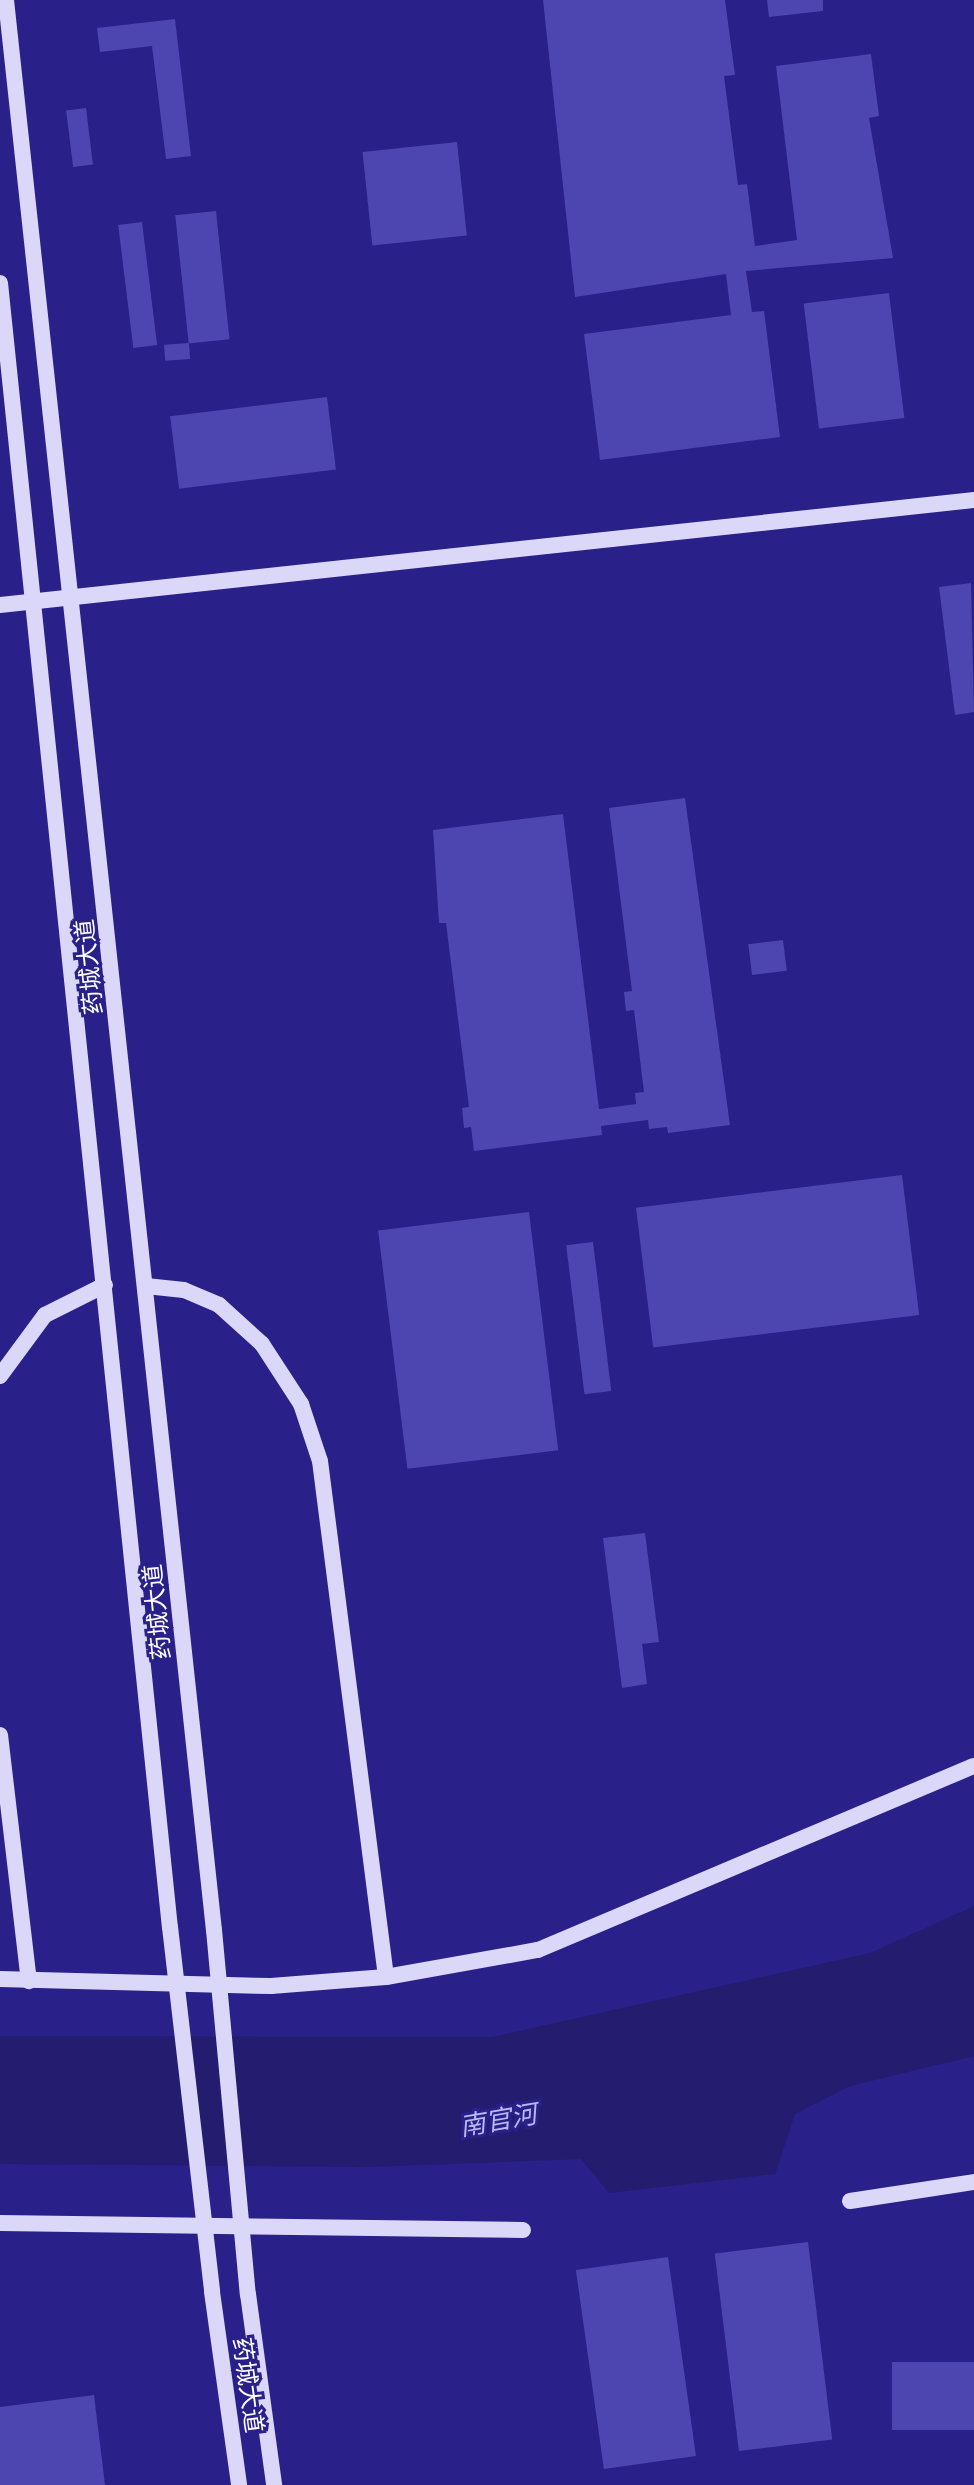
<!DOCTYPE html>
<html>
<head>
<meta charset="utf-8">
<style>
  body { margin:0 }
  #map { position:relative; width:974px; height:2485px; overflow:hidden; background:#29208a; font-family:Barlow,"Noto Sans SC",sans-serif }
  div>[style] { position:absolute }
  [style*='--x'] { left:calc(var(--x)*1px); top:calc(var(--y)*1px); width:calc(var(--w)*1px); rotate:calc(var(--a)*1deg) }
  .water>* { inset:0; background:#241c6e }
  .building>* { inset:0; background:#4d45b0; transform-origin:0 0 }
  .secondary>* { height:16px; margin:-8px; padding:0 8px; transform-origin:8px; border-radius:8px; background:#dad7f8 }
  .secondary-bridge>* { height:16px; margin:-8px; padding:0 8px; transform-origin:8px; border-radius:8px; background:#dad7f8 }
  span { translate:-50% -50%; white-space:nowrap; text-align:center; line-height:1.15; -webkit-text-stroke:6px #29208a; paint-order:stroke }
  .street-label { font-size:24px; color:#fff }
  .water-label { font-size:26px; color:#bbb8f2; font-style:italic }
</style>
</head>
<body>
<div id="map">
  <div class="water">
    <i style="clip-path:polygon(974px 1906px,974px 2056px,850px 2086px,795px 2114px,775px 2174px,609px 2193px,581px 2159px,368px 2167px,0 2164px,0 2036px,492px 2037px,870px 1953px)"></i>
  </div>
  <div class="building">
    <i style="clip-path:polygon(543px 0,725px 0,735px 75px,724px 76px,738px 185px,747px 184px,755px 246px,797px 240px,776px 66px,871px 54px,879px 116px,869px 118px,893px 258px,746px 271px,752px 312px,764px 311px,780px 437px,600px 460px,584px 334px,731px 315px,726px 274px,575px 297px)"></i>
    <i style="clip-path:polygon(767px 0,823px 0,823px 11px,769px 17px)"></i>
    <i style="clip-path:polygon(175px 19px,191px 156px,166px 159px,152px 46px,100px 52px,97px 28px)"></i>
    <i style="left:86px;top:108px;width:57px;height:20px;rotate:83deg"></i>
    <i style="left:457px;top:142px;width:94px;height:95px;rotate:84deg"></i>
    <i style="left:216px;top:211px;width:129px;height:41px;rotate:84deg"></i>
    <i style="left:142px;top:222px;width:124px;height:24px;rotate:83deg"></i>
    <i style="left:889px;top:293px;width:126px;height:86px;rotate:83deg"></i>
    <i style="left:189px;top:343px;width:16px;height:25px;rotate:86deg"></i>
    <i style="left:327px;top:397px;width:73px;height:158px;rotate:83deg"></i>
    <i style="clip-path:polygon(971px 583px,974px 712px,955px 715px,939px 587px)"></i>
    <i style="clip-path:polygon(685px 798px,730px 1125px,668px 1133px,667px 1127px,649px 1129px,648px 1120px,601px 1126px,602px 1135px,474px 1151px,471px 1127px,464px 1128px,462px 1108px,469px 1107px,446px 923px,439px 923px,433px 830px,563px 814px,599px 1109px,636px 1104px,635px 1093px,644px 1092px,634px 1010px,626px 1011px,624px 992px,632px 991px,609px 808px)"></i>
    <i style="left:783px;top:940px;width:31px;height:35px;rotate:83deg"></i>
    <i style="left:902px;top:1175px;width:141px;height:268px;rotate:83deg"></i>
    <i style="left:529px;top:1212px;width:240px;height:152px;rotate:83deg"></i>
    <i style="left:593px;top:1242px;width:150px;height:27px;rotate:83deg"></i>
    <i style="clip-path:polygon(645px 1533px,659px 1642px,642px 1644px,647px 1684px,622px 1688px,603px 1538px)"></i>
    <i style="left:808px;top:2242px;width:199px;height:94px;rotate:83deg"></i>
    <i style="left:668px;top:2257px;width:201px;height:93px;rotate:82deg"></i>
    <i style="left:974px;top:2362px;width:68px;height:82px;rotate:90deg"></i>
    <i style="clip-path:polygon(94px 2395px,105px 2485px,0 2485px,0 2407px)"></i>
  </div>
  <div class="secondary">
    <i style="--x:6;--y:0;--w:1941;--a:83.85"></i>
    <i style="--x:0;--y:283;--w:1653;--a:84.1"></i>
    <i style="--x:0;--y:605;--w:980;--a:-6.15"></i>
    <i style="--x:146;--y:1286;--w:38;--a:6"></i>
    <i style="--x:184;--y:1290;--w:38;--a:23"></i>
    <i style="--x:219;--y:1305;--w:58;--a:42.2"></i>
    <i style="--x:262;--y:1344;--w:72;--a:57"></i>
    <i style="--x:301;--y:1404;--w:60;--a:71.6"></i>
    <i style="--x:320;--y:1461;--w:520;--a:82.71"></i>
    <i style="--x:0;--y:1376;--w:76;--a:-53.6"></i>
    <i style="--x:45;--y:1315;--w:67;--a:-26.6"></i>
    <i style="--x:0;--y:1735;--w:248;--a:83.3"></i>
    <i style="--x:0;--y:1979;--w:271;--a:1.5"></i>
    <i style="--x:271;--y:1986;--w:115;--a:-4.5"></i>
    <i style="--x:386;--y:1977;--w:154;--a:-10.1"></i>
    <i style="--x:538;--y:1950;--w:473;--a:-22.9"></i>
    <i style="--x:850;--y:2201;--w:125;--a:-8.7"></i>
    <i style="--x:0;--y:2223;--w:523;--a:0.77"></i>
    <i style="--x:212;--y:2292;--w:195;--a:82"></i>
    <i style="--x:248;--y:2294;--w:193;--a:82.2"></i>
  </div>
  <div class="secondary-bridge">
    <i style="--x:170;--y:1927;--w:367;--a:83.4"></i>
    <i style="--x:214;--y:1930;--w:366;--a:84.7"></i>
  </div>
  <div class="street-label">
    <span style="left:88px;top:967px;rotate:-96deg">药城大道</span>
    <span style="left:156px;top:1612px;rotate:-96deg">药城大道</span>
    <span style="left:249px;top:2385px;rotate:82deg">药城大道</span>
  </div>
  <div class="water-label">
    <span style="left:498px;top:2119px;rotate:-10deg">南官河</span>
  </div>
</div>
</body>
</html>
